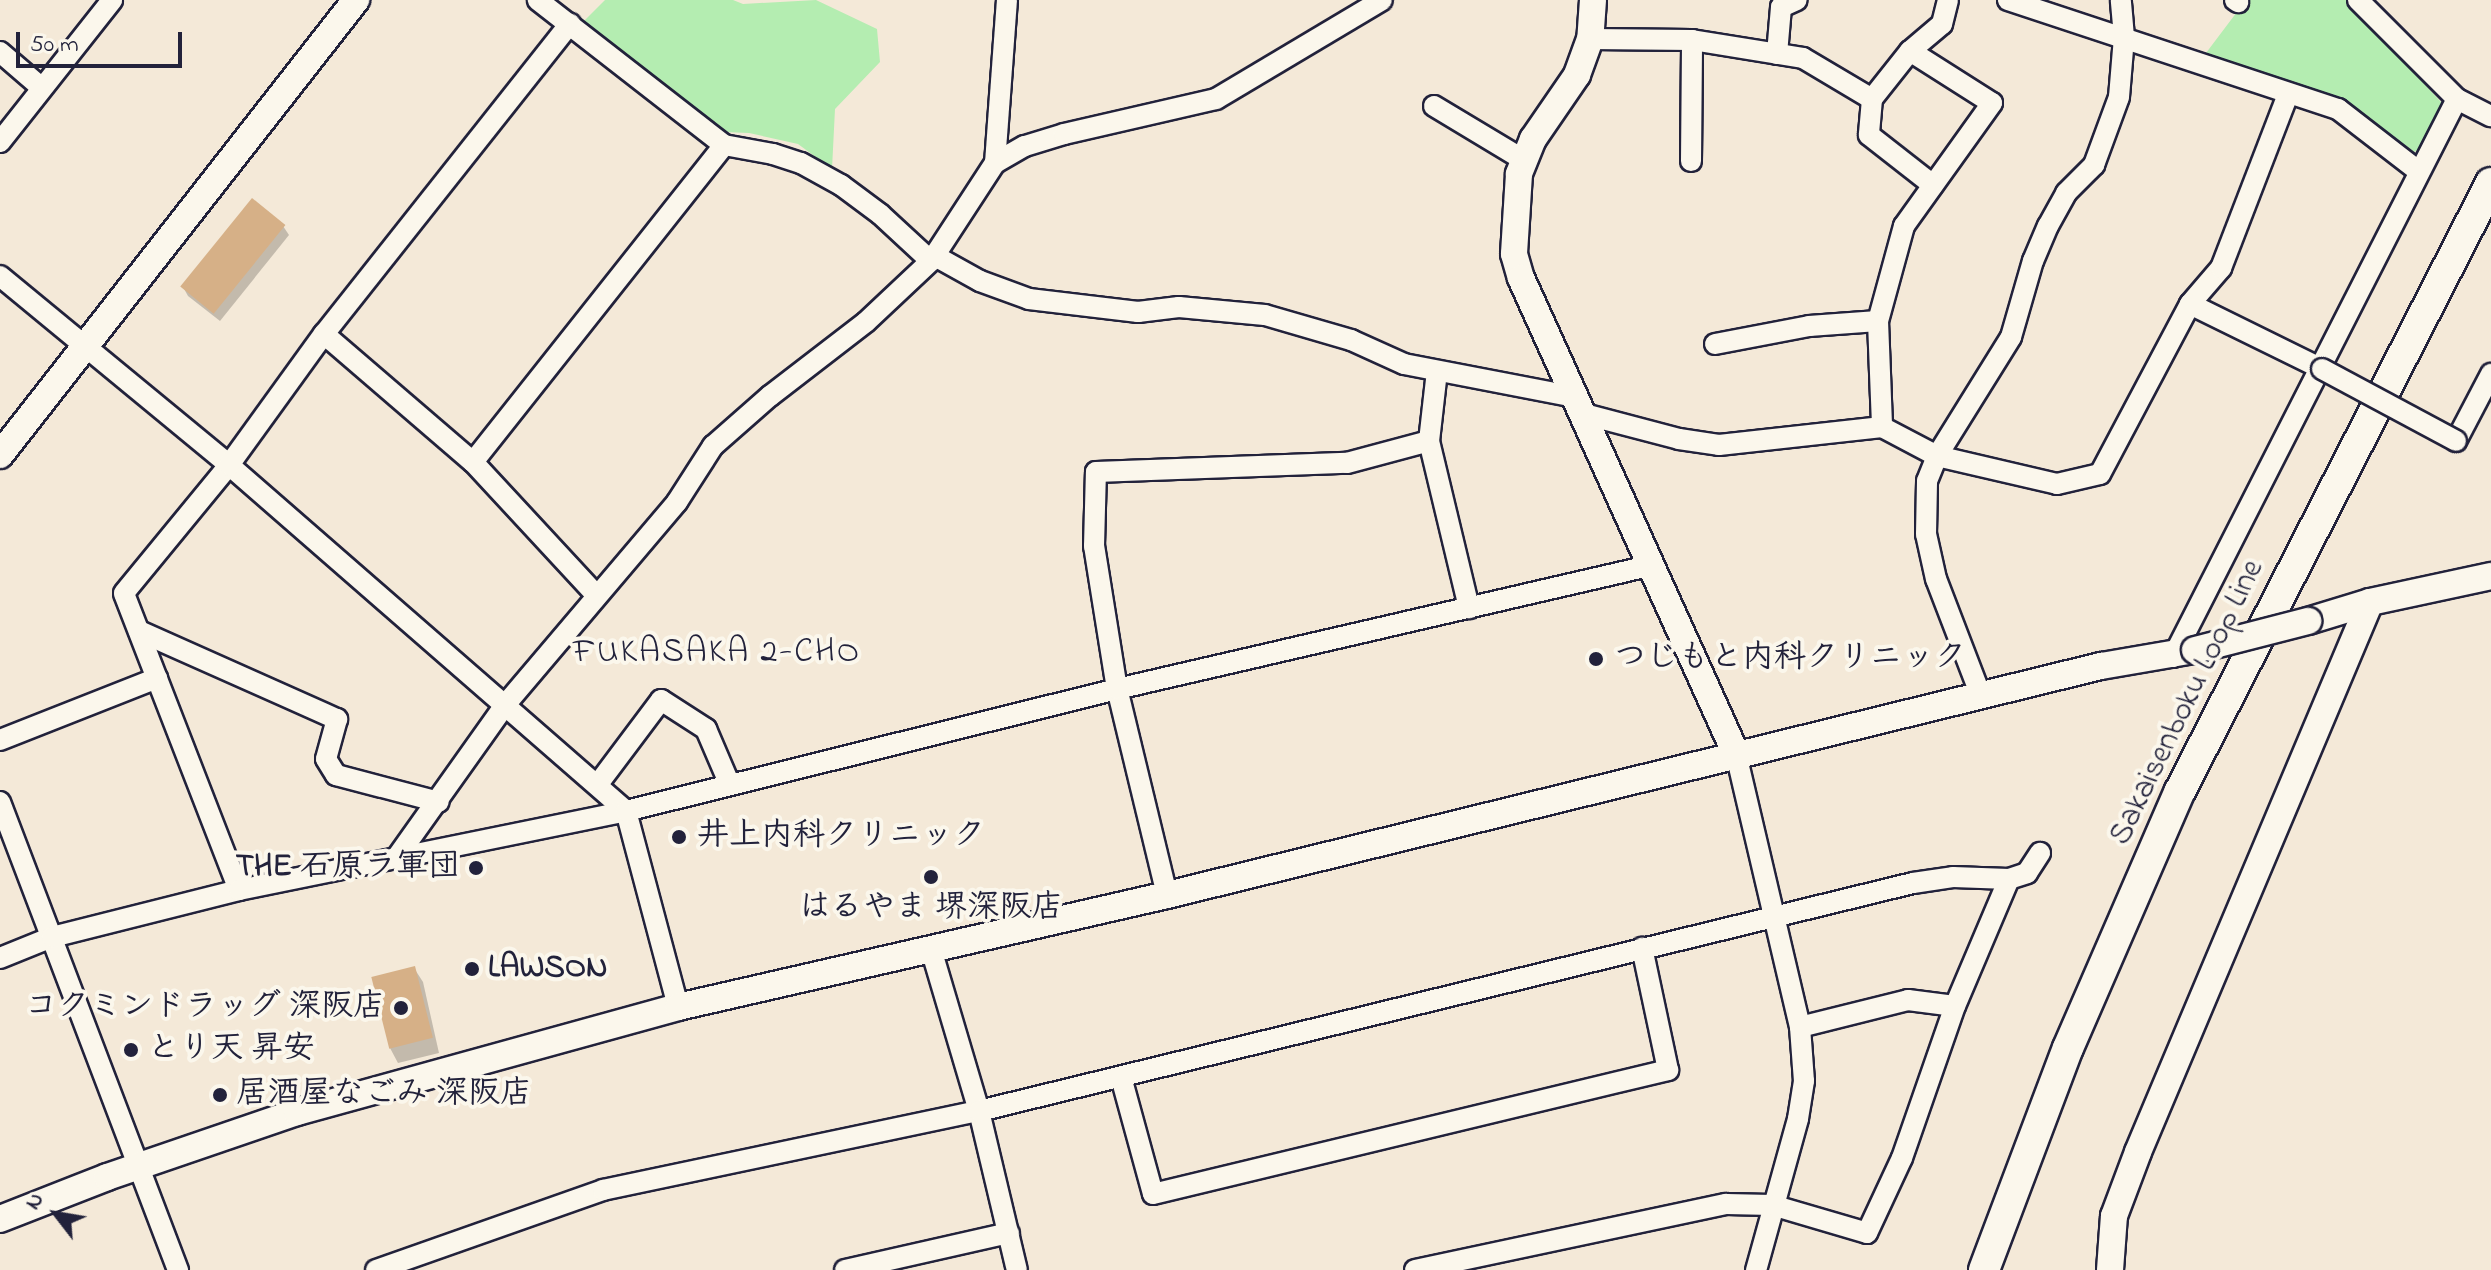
<!DOCTYPE html>
<html>
<head>
<meta charset="utf-8">
<style>
  body { margin:0 }
  #map { position:relative; width:2491px; height:1270px; overflow:hidden; background:#f4e9d8; font-family:"Indie Flower","Klee One",sans-serif }
  div>[style] { position:absolute }
  [style*='--x'] { left:calc(var(--x)*1px); top:calc(var(--y)*1px); width:calc(var(--w)*1px); rotate:calc(var(--a)*1deg) }
  .green>* { inset:0; background:#b4edb1 }
  .shadow>* { inset:0; background:#0003 }
  .building>* { inset:0; background:#d6b087; transform-origin:0 0 }
  .roads { filter:drop-shadow(2px 0 #22223b) drop-shadow(-2px 0 #22223b) drop-shadow(0 2px #22223b) drop-shadow(0 -2px #22223b) }
  .minor>* { height:20px; margin:-10px; padding:0 10px; transform-origin:10px; border-radius:10px; background:#fbf7ec }
  .tertiary>* { height:26px; margin:-13px; padding:0 13px; transform-origin:13px; border-radius:13px; background:#fbf7ec }
  .secondary>* { height:30px; margin:-15px; padding:0 15px; transform-origin:15px; border-radius:15px; background:#fbf7ec }
  .bridges { filter:drop-shadow(2px 0 #22223b) drop-shadow(-2px 0 #22223b) drop-shadow(0 2px #22223b) drop-shadow(0 -2px #22223b) }
  .minor-bridge>* { height:20px; margin:-10px; padding:0 10px; transform-origin:10px; border-radius:10px; background:#fbf7ec }
  .tertiary-bridge>* { height:26px; margin:-13px; padding:0 13px; transform-origin:13px; border-radius:13px; background:#fbf7ec }
  .dots>* { width:22px; height:22px; translate:-50% -50%; box-sizing:border-box; border:4px solid #fbf7ec; border-radius:50% }
  span { translate:-50% -50%; white-space:nowrap; text-align:center; line-height:1.15; -webkit-text-stroke:8px #fbf7ec; paint-order:stroke }
  .poi-label { font-size:32px; color:#22223b; font-weight:700 }
  .left { translate:0 -50%; text-align:left }
  .right { translate:-100% -50%; text-align:right }
  .street-label { font-size:32px; color:#22223b }
  .neighbourhood-label { font-size:34px; color:#22223b; letter-spacing:2px }
  .north { position:absolute; left:16px; top:1174px; width:80px; height:80px; -webkit-text-stroke:6px #fbf7ec; paint-order:stroke; rotate:301deg; font-size:22px; font-weight:700; line-height:32px; text-align:center; color:#22223b }
  .north::after { content:''; display:block; margin:auto; width:28px; height:36px; background:#22223b; clip-path:polygon(50% 0,100% 100%,50% 72%,0 100%) }
  .scale { position:absolute; left:16px; top:32px; width:166px; height:36px; box-sizing:border-box; border:4px solid #22223b; border-top:0; padding-left:10px; font-size:24px; line-height:28px; white-space:nowrap; color:#22223b; -webkit-text-stroke:6px #fbf7ec; paint-order:stroke }
</style>
</head>
<body>
<div id="map">
  <div class="green">
    <i style="clip-path:polygon(605px 0,733px 0,743px 4px,816px 0,877px 29px,880px 62px,835px 109px,832px 169px,798px 144px,749px 133px,725px 132px,584px 21px)"></i>
    <i style="clip-path:polygon(2246px 0,2346px 0,2441px 102px,2442px 112px,2422px 148px,2414px 152px,2345px 100px,2206px 53px)"></i>
  </div>
  <div class="shadow">
    <i style="clip-path:polygon(283px 226px,289px 235px,220px 321px,188px 296px,183px 287px)"></i>
    <i style="clip-path:polygon(414px 968px,423px 982px,439px 1053px,398px 1063px,390px 1048px)"></i>
  </div>
  <div class="building">
    <i style="left:252px;top:198px;width:43px;height:114px;rotate:39deg"></i>
    <i style="left:415px;top:966px;width:74px;height:45px;rotate:76deg"></i>
  </div>
  <div class="roads">
    <div class="minor">
      <i style="--x:1948;--y:0;--w:25;--a:104"></i>
      <i style="--x:1942;--y:24;--w:42;--a:139.8"></i>
      <i style="--x:1910;--y:51;--w:97;--a:32.4"></i>
      <i style="--x:1992;--y:103;--w:151;--a:125.6"></i>
      <i style="--x:1904;--y:226;--w:98;--a:105.3"></i>
      <i style="--x:1878;--y:321;--w:106;--a:87.8"></i>
      <i style="--x:1882;--y:427;--w:62;--a:27.8"></i>
      <i style="--x:1937;--y:456;--w:123;--a:13.1"></i>
      <i style="--x:2057;--y:484;--w:44;--a:-13.1"></i>
      <i style="--x:2100;--y:474;--w:192;--a:-62.1"></i>
      <i style="--x:2190;--y:304;--w:48;--a:-49.3"></i>
      <i style="--x:2221;--y:268;--w:186;--a:-68.9"></i>
      <i style="--x:2008;--y:0;--w:348;--a:18.3"></i>
      <i style="--x:2338;--y:109;--w:100;--a:37.7"></i>
      <i style="--x:2235;--y:0;--w:4;--a:34"></i>
      <i style="--x:2358;--y:0;--w:140;--a:45"></i>
      <i style="--x:2457;--y:99;--w:38;--a:27"></i>
      <i style="--x:1590;--y:39;--w:102;--a:0.6"></i>
      <i style="--x:1692;--y:40;--w:112;--a:9.2"></i>
      <i style="--x:1803;--y:58;--w:80;--a:30.7"></i>
      <i style="--x:1910;--y:51;--w:61;--a:128.4"></i>
      <i style="--x:1872;--y:99;--w:36;--a:95"></i>
      <i style="--x:1869;--y:135;--w:81;--a:38"></i>
      <i style="--x:0;--y:52;--w:55;--a:40.6"></i>
      <i style="--x:1777;--y:54;--w:47;--a:-85.1"></i>
      <i style="--x:1781;--y:7;--w:17;--a:-24"></i>
      <i style="--x:1434;--y:106;--w:105;--a:31"></i>
      <i style="--x:0;--y:142;--w:181;--a:-51.7"></i>
      <i style="--x:724;--y:145;--w:50;--a:10.4"></i>
      <i style="--x:773;--y:154;--w:29;--a:18"></i>
      <i style="--x:801;--y:163;--w:46;--a:28.8"></i>
      <i style="--x:841;--y:185;--w:49;--a:36.6"></i>
      <i style="--x:880;--y:214;--w:69;--a:42.7"></i>
      <i style="--x:1691;--y:161;--w:121;--a:-89.5"></i>
      <i style="--x:995;--y:163;--w:163;--a:-85.8"></i>
      <i style="--x:935;--y:256;--w:51;--a:29.1"></i>
      <i style="--x:980;--y:281;--w:52;--a:20.2"></i>
      <i style="--x:1029;--y:299;--w:110;--a:6.8"></i>
      <i style="--x:1138;--y:312;--w:41;--a:-7"></i>
      <i style="--x:1179;--y:307;--w:86;--a:5.3"></i>
      <i style="--x:1265;--y:315;--w:90;--a:16.2"></i>
      <i style="--x:1351;--y:340;--w:58;--a:24.4"></i>
      <i style="--x:1404;--y:364;--w:175;--a:10.9"></i>
      <i style="--x:0;--y:276;--w:297;--a:39.5"></i>
      <i style="--x:229;--y:465;--w:527;--a:41.07"></i>
      <i style="--x:626;--y:811;--w:203;--a:75.1"></i>
      <i style="--x:2190;--y:304;--w:147;--a:26.2"></i>
      <i style="--x:324;--y:334;--w:196;--a:40.7"></i>
      <i style="--x:473;--y:462;--w:181;--a:47.2"></i>
      <i style="--x:1715;--y:344;--w:96;--a:-10.8"></i>
      <i style="--x:1809;--y:326;--w:69;--a:-4.1"></i>
      <i style="--x:1437;--y:371;--w:70;--a:96.5"></i>
      <i style="--x:1429;--y:441;--w:172;--a:76.5"></i>
      <i style="--x:1584;--y:414;--w:98;--a:14.7"></i>
      <i style="--x:1679;--y:439;--w:40;--a:8.5"></i>
      <i style="--x:1719;--y:445;--w:164;--a:-6.3"></i>
      <i style="--x:2456;--y:441;--w:76;--a:-62.4"></i>
      <i style="--x:473;--y:462;--w:404;--a:-51.6"></i>
      <i style="--x:724;--y:145;--w:236;--a:-142.1"></i>
      <i style="--x:139;--y:631;--w:217;--a:24"></i>
      <i style="--x:337;--y:719;--w:41;--a:105.4"></i>
      <i style="--x:326;--y:759;--w:19;--a:58"></i>
      <i style="--x:336;--y:775;--w:106;--a:14.7"></i>
      <i style="--x:2173;--y:657;--w:626;--a:-63.03"></i>
      <i style="--x:1981;--y:696;--w:125;--a:-111"></i>
      <i style="--x:1936;--y:579;--w:46;--a:-102.5"></i>
      <i style="--x:1926;--y:534;--w:53;--a:-88.9"></i>
      <i style="--x:1927;--y:481;--w:27;--a:-68"></i>
      <i style="--x:1937;--y:456;--w:140;--a:-58.1"></i>
      <i style="--x:2011;--y:337;--w:79;--a:-73.9"></i>
      <i style="--x:2033;--y:261;--w:38;--a:-67"></i>
      <i style="--x:2048;--y:226;--w:38;--a:-61"></i>
      <i style="--x:2066;--y:193;--w:40;--a:-45"></i>
      <i style="--x:2094;--y:165;--w:72;--a:-69.8"></i>
      <i style="--x:2119;--y:97;--w:60;--a:-85.2"></i>
      <i style="--x:2124;--y:37;--w:37;--a:-95"></i>
      <i style="--x:0;--y:740;--w:169;--a:-21.5"></i>
      <i style="--x:1736;--y:754;--w:280;--a:76.8"></i>
      <i style="--x:1800;--y:1027;--w:54;--a:85.8"></i>
      <i style="--x:1804;--y:1081;--w:38;--a:99"></i>
      <i style="--x:1798;--y:1119;--w:157;--a:105.5"></i>
      <i style="--x:598;--y:784;--w:105;--a:-53.1"></i>
      <i style="--x:661;--y:700;--w:54;--a:32.8"></i>
      <i style="--x:706;--y:729;--w:61;--a:66.8"></i>
      <i style="--x:0;--y:802;--w:501;--a:69.18"></i>
      <i style="--x:397;--y:857;--w:186;--a:-54.6"></i>
      <i style="--x:505;--y:705;--w:266;--a:-49.7"></i>
      <i style="--x:677;--y:502;--w:67;--a:-57.3"></i>
      <i style="--x:713;--y:446;--w:76;--a:-41.3"></i>
      <i style="--x:770;--y:396;--w:121;--a:-37.6"></i>
      <i style="--x:866;--y:322;--w:89;--a:-43.2"></i>
      <i style="--x:931;--y:261;--w:117;--a:-56.9"></i>
      <i style="--x:995;--y:163;--w:34;--a:-30"></i>
      <i style="--x:1025;--y:146;--w:41;--a:-17.1"></i>
      <i style="--x:1064;--y:134;--w:156;--a:-13"></i>
      <i style="--x:1216;--y:99;--w:193;--a:-30.8"></i>
      <i style="--x:239;--y:890;--w:318;--a:-111.2"></i>
      <i style="--x:124;--y:593;--w:166;--a:-50.6"></i>
      <i style="--x:229;--y:465;--w:162;--a:-54.1"></i>
      <i style="--x:324;--y:334;--w:396;--a:-51.6"></i>
      <i style="--x:1167;--y:895;--w:212;--a:-103.6"></i>
      <i style="--x:1117;--y:689;--w:145;--a:-99.1"></i>
      <i style="--x:1094;--y:546;--w:74;--a:-88.5"></i>
      <i style="--x:1096;--y:472;--w:251;--a:-2.1"></i>
      <i style="--x:1347;--y:463;--w:85;--a:-15"></i>
      <i style="--x:931;--y:949;--w:169;--a:73.5"></i>
      <i style="--x:979;--y:1111;--w:163;--a:76.6"></i>
      <i style="--x:0;--y:958;--w:56;--a:-22"></i>
      <i style="--x:52;--y:937;--w:193;--a:-14.1"></i>
      <i style="--x:239;--y:890;--w:395;--a:-11.5"></i>
      <i style="--x:626;--y:811;--w:506;--a:-13.95"></i>
      <i style="--x:1117;--y:689;--w:550;--a:-13.03"></i>
      <i style="--x:1800;--y:1027;--w:111;--a:-14"></i>
      <i style="--x:1908;--y:1000;--w:47;--a:7.3"></i>
      <i style="--x:1121;--y:1077;--w:121;--a:74.7"></i>
      <i style="--x:1153;--y:1194;--w:530;--a:-13.54"></i>
      <i style="--x:1668;--y:1070;--w:125;--a:-102"></i>
      <i style="--x:376;--y:1270;--w:241;--a:-19.4"></i>
      <i style="--x:603;--y:1190;--w:384;--a:-11.9"></i>
      <i style="--x:979;--y:1111;--w:961;--a:-13.72"></i>
      <i style="--x:1913;--y:883;--w:40;--a:-8.5"></i>
      <i style="--x:1953;--y:877;--w:56;--a:2"></i>
      <i style="--x:845;--y:1270;--w:168;--a:-12.7"></i>
      <i style="--x:1415;--y:1270;--w:318;--a:-12"></i>
      <i style="--x:1726;--y:1204;--w:46;--a:1.2"></i>
      <i style="--x:1772;--y:1205;--w:99;--a:16.4"></i>
      <i style="--x:1867;--y:1233;--w:83;--a:-65"></i>
      <i style="--x:1902;--y:1158;--w:161;--a:-70.8"></i>
      <i style="--x:1955;--y:1006;--w:138;--a:-67"></i>
      <i style="--x:2009;--y:879;--w:19;--a:-18"></i>
      <i style="--x:2027;--y:873;--w:24;--a:-57"></i>
    </div>
    <div class="tertiary">
      <i style="--x:1593;--y:0;--w:39;--a:94"></i>
      <i style="--x:1590;--y:39;--w:38;--a:110"></i>
      <i style="--x:1577;--y:75;--w:78;--a:124.5"></i>
      <i style="--x:1533;--y:139;--w:38;--a:112"></i>
      <i style="--x:1519;--y:174;--w:80;--a:93.6"></i>
      <i style="--x:1514;--y:254;--w:25;--a:74"></i>
      <i style="--x:1521;--y:278;--w:522;--a:65.69"></i>
      <i style="--x:0;--y:455;--w:578;--a:-51.96"></i>
      <i style="--x:2308;--y:621;--w:65;--a:-17"></i>
      <i style="--x:2370;--y:602;--w:124;--a:-12.1"></i>
      <i style="--x:0;--y:1219;--w:115;--a:-21.4"></i>
      <i style="--x:107;--y:1177;--w:201;--a:-18.9"></i>
      <i style="--x:297;--y:1112;--w:395;--a:-15.4"></i>
      <i style="--x:678;--y:1007;--w:502;--a:-12.9"></i>
      <i style="--x:1167;--y:895;--w:962;--a:-13.78"></i>
      <i style="--x:2101;--y:666;--w:95;--a:-9.7"></i>
      <i style="--x:2110;--y:1270;--w:54;--a:-85.8"></i>
      <i style="--x:2114;--y:1216;--w:68;--a:-69.4"></i>
      <i style="--x:2138;--y:1152;--w:597;--a:-67.13"></i>
    </div>
    <div class="secondary">
      <i style="--x:1984;--y:1270;--w:237;--a:-69.3"></i>
      <i style="--x:2068;--y:1048;--w:280;--a:-66.5"></i>
      <i style="--x:2180;--y:791;--w:683;--a:-62.91"></i>
    </div>
  </div>
  <div class="bridges">
    <div class="minor-bridge">
      <i style="--x:2322;--y:369;--w:152;--a:28.2"></i>
    </div>
    <div class="tertiary-bridge">
      <i style="--x:2195;--y:650;--w:117;--a:-14.4"></i>
    </div>
  </div>
  <div class="dots">
    <i style="left:1596px;top:659px;background:#22223b"></i>
    <i style="left:679px;top:837px;background:#22223b"></i>
    <i style="left:476px;top:868px;background:#22223b"></i>
    <i style="left:931px;top:877px;background:#22223b"></i>
    <i style="left:472px;top:969px;background:#22223b"></i>
    <i style="left:401px;top:1008px;background:#22223b"></i>
    <i style="left:131px;top:1050px;background:#22223b"></i>
    <i style="left:220px;top:1095px;background:#22223b"></i>
  </div>
  <div class="poi-label">
    <span class="left" style="left:1614px;top:659px">つじもと内科クリニック</span>
    <span class="left" style="left:697px;top:837px">井上内科クリニック</span>
    <span class="right" style="left:460px;top:868px">THE 石原ラ軍団</span>
    <span style="left:931px;top:909px">はるやま 堺深阪店</span>
    <span class="left" style="left:488px;top:969px">LAWSON</span>
    <span class="right" style="left:385px;top:1008px">コクミンドラッグ 深阪店</span>
    <span class="left" style="left:147px;top:1050px">とり天 昇安</span>
    <span class="left" style="left:236px;top:1095px">居酒屋なごみ 深阪店</span>
  </div>
  <div class="street-label">
    <span style="left:2188px;top:703px;rotate:-64deg">Sakaisenboku Loop Line</span>
  </div>
  <div class="neighbourhood-label">
    <span style="left:717px;top:654px">FUKASAKA 2-CHO</span>
  </div>
  <div class="north">N</div>
  <div class="scale">50 m</div>
</div>
</body>
</html>
